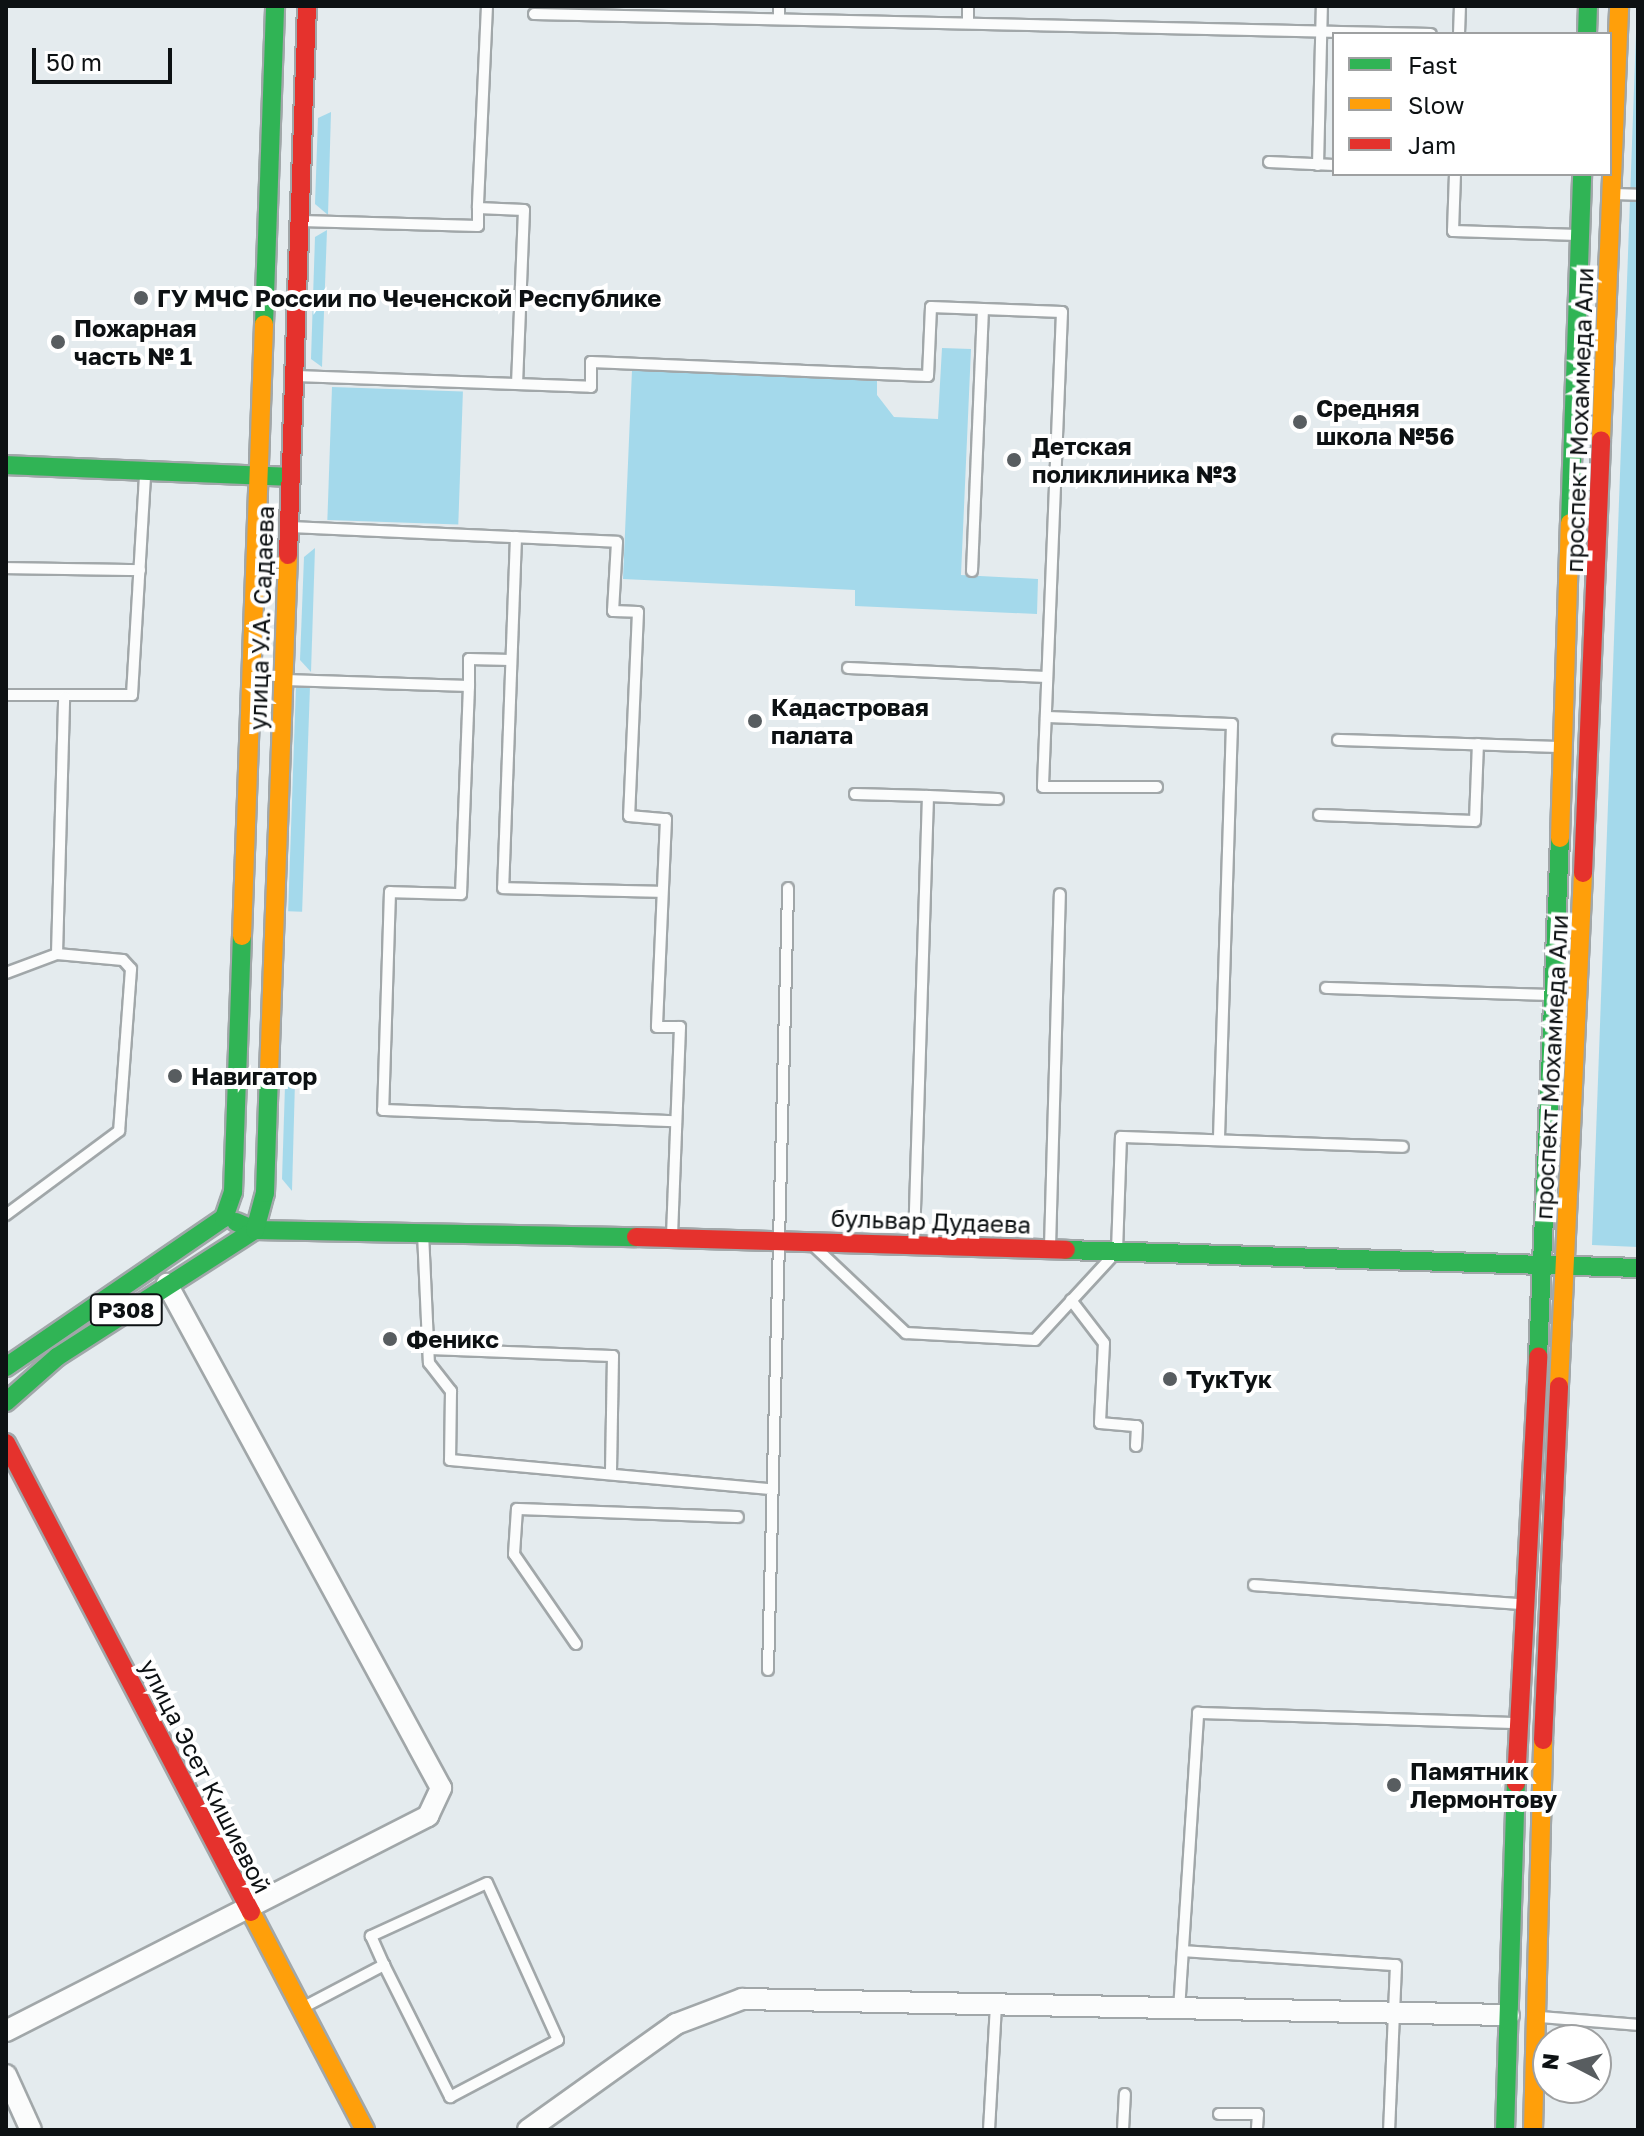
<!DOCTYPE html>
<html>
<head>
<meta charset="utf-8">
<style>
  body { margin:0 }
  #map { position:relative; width:1644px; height:2136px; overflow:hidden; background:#e4ebee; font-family:"Golos Text",sans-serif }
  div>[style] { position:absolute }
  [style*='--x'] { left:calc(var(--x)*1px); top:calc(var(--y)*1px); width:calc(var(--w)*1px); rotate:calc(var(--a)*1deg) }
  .green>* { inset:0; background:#a4d9eb; transform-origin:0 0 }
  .roads { filter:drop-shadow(2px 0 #a1a7a9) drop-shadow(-2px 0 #a1a7a9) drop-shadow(0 2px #a1a7a9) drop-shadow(0 -2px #a1a7a9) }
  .lane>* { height:10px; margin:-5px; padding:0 5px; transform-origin:5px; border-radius:5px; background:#fbfcfc }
  .street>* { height:20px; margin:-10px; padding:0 10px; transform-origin:10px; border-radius:10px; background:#fbfcfc }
  .fast>* { height:18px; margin:-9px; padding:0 9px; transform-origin:9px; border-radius:9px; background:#30b455 }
  .slow>* { height:18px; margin:-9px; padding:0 9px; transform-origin:9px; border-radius:9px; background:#ff9f0a }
  .jam>* { height:18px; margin:-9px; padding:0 9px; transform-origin:9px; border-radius:9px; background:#e5322d }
  .dots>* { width:22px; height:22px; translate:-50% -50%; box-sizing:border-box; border:4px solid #fff; border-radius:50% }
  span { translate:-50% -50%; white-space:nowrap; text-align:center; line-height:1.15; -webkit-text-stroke:8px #fff; paint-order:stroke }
  .shield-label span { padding:2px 6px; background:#fff; border:2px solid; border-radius:6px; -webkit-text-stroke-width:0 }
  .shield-label { font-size:22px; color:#0d1113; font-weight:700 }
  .poi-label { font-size:24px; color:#0d1113; font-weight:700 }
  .left { translate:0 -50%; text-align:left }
  .street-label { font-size:24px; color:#0d1113 }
  .frame { position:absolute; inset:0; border:8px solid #0d1113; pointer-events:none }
  .legend { position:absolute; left:1332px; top:32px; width:280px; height:144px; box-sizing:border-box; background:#fff; border:2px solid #9ea0a1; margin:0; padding:10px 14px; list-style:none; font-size:24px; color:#0d1113 }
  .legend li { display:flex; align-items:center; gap:16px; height:40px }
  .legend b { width:40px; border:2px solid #9ea0a1 }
  .north { position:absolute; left:1532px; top:2024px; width:80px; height:80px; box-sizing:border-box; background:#fff; border:2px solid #9ea0a1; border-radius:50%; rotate:276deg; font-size:22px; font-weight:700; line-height:32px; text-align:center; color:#0d1113 }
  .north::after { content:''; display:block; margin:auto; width:28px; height:36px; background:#585d60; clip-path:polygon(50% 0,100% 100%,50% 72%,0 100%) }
  .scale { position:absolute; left:32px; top:48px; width:140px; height:36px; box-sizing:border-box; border:4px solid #0d1113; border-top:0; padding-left:10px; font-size:24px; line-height:28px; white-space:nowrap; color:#0d1113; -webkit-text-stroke:6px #fff; paint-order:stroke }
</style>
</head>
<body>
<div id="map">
  <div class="green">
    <i style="clip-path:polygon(1637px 6px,1638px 6px,1638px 1247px,1592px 1245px)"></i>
    <i style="clip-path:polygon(331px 112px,328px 215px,315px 204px,318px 118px)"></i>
    <i style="clip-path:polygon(327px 230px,322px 367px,311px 359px,315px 237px)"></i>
    <i style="clip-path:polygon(942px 348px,971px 349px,961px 575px,1038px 579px,1037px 614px,855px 606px,855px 590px,623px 579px,632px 370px,877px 381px,877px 395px,894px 417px,938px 419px)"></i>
    <i style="left:332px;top:387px;width:131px;height:133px;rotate:2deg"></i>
    <i style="clip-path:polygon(315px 548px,311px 672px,300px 660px,304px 557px)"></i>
    <i style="left:310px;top:686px;width:226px;height:14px;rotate:92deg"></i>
    <i style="clip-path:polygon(295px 1081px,292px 1191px,282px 1179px,285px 1086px)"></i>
  </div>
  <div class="roads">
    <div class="lane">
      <i style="--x:487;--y:6;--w:202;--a:92.6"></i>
      <i style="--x:478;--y:208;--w:46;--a:2.5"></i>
      <i style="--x:524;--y:210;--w:174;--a:92.3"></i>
      <i style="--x:534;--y:14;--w:897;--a:1.28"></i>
      <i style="--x:779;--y:19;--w:13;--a:-90"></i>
      <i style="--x:968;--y:23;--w:17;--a:-90"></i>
      <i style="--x:1459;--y:34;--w:28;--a:-88"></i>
      <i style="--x:1269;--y:162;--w:65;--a:2.6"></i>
      <i style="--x:1318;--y:165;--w:159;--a:-88.6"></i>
      <i style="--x:1455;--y:174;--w:57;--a:92"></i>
      <i style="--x:1453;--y:231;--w:125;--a:1.8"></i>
      <i style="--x:1614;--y:194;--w:24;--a:2"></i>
      <i style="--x:301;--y:221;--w:177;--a:1.6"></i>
      <i style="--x:478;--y:226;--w:18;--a:-90"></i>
      <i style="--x:296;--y:376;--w:295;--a:2.1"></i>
      <i style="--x:591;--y:387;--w:25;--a:-90"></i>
      <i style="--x:591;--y:362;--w:337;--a:2.4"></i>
      <i style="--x:928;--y:376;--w:69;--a:-87.5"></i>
      <i style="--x:931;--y:307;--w:131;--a:2.2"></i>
      <i style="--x:1062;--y:312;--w:475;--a:92.3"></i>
      <i style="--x:1043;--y:787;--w:114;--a:0"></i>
      <i style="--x:290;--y:527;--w:327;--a:2.6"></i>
      <i style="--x:617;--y:542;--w:69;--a:93.3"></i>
      <i style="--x:613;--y:611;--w:25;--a:2"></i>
      <i style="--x:638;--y:612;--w:204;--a:92.5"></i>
      <i style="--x:629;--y:816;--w:37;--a:5"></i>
      <i style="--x:666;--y:819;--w:208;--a:92.5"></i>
      <i style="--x:657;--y:1027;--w:23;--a:0"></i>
      <i style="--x:680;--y:1027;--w:211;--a:92.2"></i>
      <i style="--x:516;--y:537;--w:351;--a:92.1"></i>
      <i style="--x:503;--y:888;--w:159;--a:1.4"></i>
      <i style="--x:6;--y:568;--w:134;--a:0.9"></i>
      <i style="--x:972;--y:571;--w:262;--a:-87.6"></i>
      <i style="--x:848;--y:668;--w:199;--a:2.6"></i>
      <i style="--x:285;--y:680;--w:184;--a:1.9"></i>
      <i style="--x:469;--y:686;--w:27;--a:-90"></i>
      <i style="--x:469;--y:659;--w:42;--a:1.4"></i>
      <i style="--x:469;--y:686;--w:208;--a:92.2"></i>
      <i style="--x:461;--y:894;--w:71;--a:-178.4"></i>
      <i style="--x:390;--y:892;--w:218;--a:91.8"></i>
      <i style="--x:383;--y:1110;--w:293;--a:2.2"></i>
      <i style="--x:6;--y:695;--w:126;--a:0"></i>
      <i style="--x:132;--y:695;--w:222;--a:-86.6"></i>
      <i style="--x:1046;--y:717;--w:186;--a:2.2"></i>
      <i style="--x:1232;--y:724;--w:416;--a:91.8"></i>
      <i style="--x:1338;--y:740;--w:223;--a:1.8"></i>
      <i style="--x:855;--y:794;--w:73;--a:1.6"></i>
      <i style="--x:928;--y:796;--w:447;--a:91.8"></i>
      <i style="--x:928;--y:796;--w:70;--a:2.5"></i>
      <i style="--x:1319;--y:815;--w:156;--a:2.2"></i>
      <i style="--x:1475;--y:821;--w:77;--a:-87.8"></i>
      <i style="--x:57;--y:954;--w:257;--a:-88.4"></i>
      <i style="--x:6;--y:973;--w:54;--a:-20.4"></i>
      <i style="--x:57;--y:954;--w:66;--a:5.2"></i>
      <i style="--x:123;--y:960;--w:12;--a:48"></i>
      <i style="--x:131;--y:969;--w:162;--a:94.2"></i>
      <i style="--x:119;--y:1131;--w:141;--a:143.4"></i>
      <i style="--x:1326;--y:988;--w:227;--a:1.8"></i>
      <i style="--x:423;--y:1233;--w:130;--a:87.4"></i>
      <i style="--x:429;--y:1363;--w:36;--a:52"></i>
      <i style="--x:451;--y:1391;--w:69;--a:90.8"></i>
      <i style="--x:450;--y:1460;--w:322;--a:5.2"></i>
      <i style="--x:1050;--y:1247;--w:353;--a:-88.4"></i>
      <i style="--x:816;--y:1248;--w:124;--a:43.4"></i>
      <i style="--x:906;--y:1333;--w:129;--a:3.1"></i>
      <i style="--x:1035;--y:1340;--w:121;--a:-47.3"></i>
      <i style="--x:1117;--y:1251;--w:114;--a:-88"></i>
      <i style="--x:1121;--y:1137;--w:282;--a:2"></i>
      <i style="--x:1071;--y:1300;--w:54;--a:52.5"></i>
      <i style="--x:1104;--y:1343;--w:80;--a:92.9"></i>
      <i style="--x:1100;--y:1423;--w:37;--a:5"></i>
      <i style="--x:1137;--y:1426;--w:20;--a:93"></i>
      <i style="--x:428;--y:1349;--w:185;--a:2.2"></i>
      <i style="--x:613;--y:1356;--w:117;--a:91"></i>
      <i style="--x:1254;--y:1585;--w:266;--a:4.1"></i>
      <i style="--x:576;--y:1644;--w:109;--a:-124.6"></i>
      <i style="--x:514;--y:1554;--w:45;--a:-86.2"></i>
      <i style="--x:517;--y:1509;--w:221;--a:2.1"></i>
      <i style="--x:768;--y:1670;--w:782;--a:-88.53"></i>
      <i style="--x:1183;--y:1951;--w:213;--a:3.8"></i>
      <i style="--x:1396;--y:1965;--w:165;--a:92.4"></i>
      <i style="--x:302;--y:2008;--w:93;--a:-27.7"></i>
      <i style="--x:384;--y:1965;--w:148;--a:63.4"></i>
      <i style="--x:450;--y:2097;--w:122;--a:-27.8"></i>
      <i style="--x:558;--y:2040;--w:172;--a:-114.3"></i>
      <i style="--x:487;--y:1883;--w:128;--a:155.4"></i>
      <i style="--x:371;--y:1936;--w:32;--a:66"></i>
      <i style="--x:1179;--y:2010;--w:298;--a:-86.3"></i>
      <i style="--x:1198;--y:1713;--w:318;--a:1.8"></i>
      <i style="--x:1539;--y:2017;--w:99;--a:4.6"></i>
      <i style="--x:1219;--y:2114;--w:39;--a:0"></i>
      <i style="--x:1258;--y:2114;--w:16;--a:94"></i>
      <i style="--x:989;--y:2130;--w:126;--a:-86.8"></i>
      <i style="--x:1123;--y:2130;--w:36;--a:-87"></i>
    </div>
    <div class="street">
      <i style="--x:6;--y:2031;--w:474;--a:-27"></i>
      <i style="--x:428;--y:1816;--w:31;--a:-65"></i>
      <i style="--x:441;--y:1788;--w:574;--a:-118.53"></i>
      <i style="--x:6;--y:2075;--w:60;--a:65.6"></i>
      <i style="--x:528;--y:2130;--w:182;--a:-35.6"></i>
      <i style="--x:676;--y:2024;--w:71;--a:-20.7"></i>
      <i style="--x:742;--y:1999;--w:767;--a:1.2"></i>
    </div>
    <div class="fast">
      <i style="--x:1587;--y:34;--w:28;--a:-88"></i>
      <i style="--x:264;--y:324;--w:318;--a:-88"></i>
      <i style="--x:6;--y:465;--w:284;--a:2.4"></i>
      <i style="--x:1570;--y:523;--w:349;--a:-88"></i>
      <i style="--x:236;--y:1222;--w:21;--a:23"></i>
      <i style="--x:255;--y:1230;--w:381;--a:1.1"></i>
      <i style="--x:1066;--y:1250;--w:572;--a:1.8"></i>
      <i style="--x:1538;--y:1357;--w:519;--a:-87.57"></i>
      <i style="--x:6;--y:1367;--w:264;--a:-34.4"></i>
      <i style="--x:224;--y:1218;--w:28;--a:-71"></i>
      <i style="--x:233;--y:1192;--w:256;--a:-88"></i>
      <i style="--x:6;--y:1402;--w:68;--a:-41.4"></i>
      <i style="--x:57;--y:1357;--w:235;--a:-32.7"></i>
      <i style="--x:255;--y:1230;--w:38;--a:-75"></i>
      <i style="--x:265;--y:1193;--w:120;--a:-88.1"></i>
      <i style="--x:1505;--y:2130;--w:347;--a:-88.2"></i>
    </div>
    <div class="slow">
      <i style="--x:1601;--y:440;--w:434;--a:-87.6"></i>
      <i style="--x:1560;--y:838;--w:315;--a:-88.2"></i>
      <i style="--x:242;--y:936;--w:612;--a:-87.94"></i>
      <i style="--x:269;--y:1073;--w:518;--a:-87.9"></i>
      <i style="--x:1559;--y:1386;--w:514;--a:-87.32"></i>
      <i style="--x:251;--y:1912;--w:246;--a:62.4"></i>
      <i style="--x:1533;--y:2130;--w:390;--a:-88.5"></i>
    </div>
    <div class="jam">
      <i style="--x:288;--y:555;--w:549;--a:-88.02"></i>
      <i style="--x:1583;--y:873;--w:433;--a:-87.6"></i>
      <i style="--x:636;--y:1237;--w:430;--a:1.7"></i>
      <i style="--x:6;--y:1443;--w:529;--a:62.42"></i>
      <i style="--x:1543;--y:1740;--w:354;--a:-87.4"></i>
      <i style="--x:1516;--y:1783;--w:427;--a:-87"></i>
    </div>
  </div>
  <div class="dots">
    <i style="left:141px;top:298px;background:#585d60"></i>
    <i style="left:58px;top:342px;background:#585d60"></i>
    <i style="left:1300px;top:422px;background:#585d60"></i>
    <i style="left:1014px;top:460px;background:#585d60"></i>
    <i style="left:755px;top:721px;background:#585d60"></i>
    <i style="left:175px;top:1076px;background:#585d60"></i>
    <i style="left:390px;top:1339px;background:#585d60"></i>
    <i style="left:1170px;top:1379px;background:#585d60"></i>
    <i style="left:1394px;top:1785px;background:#585d60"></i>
  </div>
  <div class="shield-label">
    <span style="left:126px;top:1310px">P308</span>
  </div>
  <div class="poi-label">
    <span class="left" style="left:157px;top:298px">ГУ МЧС России по Чеченской Республике</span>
    <span class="left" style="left:74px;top:342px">Пожарная<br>часть № 1</span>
    <span class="left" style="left:1316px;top:422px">Средняя<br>школа №56</span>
    <span class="left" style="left:1032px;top:460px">Детская<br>поликлиника №3</span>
    <span class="left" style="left:771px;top:721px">Кадастровая<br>палата</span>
    <span class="left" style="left:191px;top:1076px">Навигатор</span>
    <span class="left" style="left:406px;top:1339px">Феникс</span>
    <span class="left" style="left:1186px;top:1379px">ТукТук</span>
    <span class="left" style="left:1410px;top:1785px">Памятник<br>Лермонтову</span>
  </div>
  <div class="street-label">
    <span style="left:1579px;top:420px;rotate:-88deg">проспект Мохаммеда Али</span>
    <span style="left:261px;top:618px;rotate:-88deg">улица У.А. Садаева</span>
    <span style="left:1551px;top:1067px;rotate:-87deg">проспект Мохаммеда Али</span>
    <span style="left:931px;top:1221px;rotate:2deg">бульвар Дудаева</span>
    <span style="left:206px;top:1776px;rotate:63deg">улица Эсет Кишиевой</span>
  </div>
  <div class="frame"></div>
  <ul class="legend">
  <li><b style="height:10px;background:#30b455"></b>Fast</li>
  <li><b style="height:10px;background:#ff9f0a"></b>Slow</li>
  <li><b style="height:10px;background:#e5322d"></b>Jam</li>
  </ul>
  <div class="north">N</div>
  <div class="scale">50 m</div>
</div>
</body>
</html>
